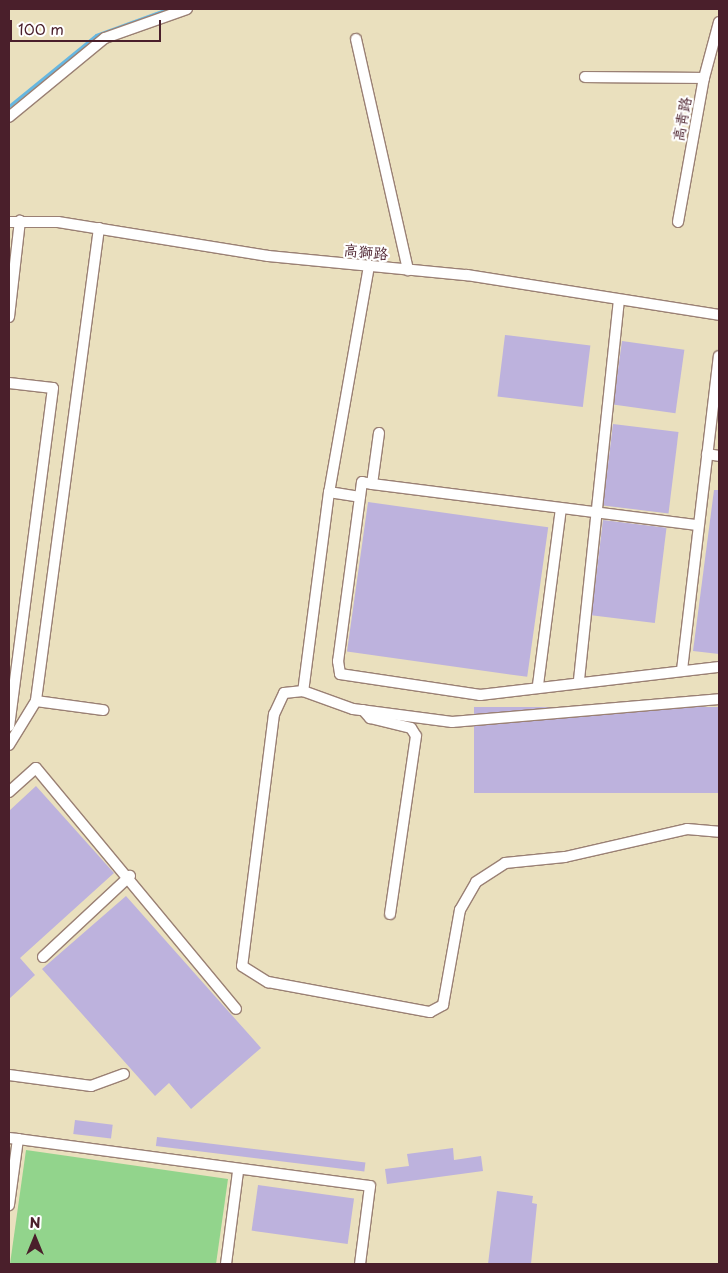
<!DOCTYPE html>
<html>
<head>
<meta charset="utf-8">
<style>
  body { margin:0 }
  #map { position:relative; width:728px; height:1273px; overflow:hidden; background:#eae0be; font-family:"Playpen Sans","LXGW WenKai TC",sans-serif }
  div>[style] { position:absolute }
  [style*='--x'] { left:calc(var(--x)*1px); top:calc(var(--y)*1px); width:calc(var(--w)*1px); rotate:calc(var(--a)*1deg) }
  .green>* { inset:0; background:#92d48c }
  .stream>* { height:3px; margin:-1.5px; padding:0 1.5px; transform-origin:1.5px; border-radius:1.5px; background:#66b7e1 }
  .building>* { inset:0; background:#bdb2dd; transform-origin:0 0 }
  .roads { filter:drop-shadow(1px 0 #9a8074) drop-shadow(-1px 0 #9a8074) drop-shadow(0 1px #9a8074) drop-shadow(0 -1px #9a8074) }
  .minor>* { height:10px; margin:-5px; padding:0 5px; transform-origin:5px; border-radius:5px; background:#fff }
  span { translate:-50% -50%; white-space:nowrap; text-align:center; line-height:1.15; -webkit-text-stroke:4.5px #fff; paint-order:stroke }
  .street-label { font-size:15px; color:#4a1f2b }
  .frame { position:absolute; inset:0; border:10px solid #4a1f2b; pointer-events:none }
  .north { position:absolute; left:10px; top:1213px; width:50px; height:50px; -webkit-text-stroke:4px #fff; paint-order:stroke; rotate:0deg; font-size:14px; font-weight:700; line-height:20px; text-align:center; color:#4a1f2b }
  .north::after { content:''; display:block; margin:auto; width:18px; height:22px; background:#4a1f2b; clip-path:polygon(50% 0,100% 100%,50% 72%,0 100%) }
  .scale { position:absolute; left:10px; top:20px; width:151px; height:22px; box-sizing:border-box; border:2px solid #4a1f2b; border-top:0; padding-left:6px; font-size:15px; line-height:18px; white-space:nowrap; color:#4a1f2b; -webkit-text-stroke:4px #fff; paint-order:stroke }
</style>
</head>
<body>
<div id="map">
  <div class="green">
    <i style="clip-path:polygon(26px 1150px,228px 1179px,216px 1264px,10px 1264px)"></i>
  </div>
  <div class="stream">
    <i style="--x:9;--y:106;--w:112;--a:-39.2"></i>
    <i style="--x:96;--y:35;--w:76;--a:-20.1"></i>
  </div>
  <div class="building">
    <i style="left:505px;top:335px;width:86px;height:62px;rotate:7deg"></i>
    <i style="left:622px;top:341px;width:63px;height:64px;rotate:8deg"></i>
    <i style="left:613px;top:424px;width:66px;height:82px;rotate:7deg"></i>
    <i style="clip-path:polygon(714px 490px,719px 490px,719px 654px,693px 651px)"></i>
    <i style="left:368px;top:502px;width:182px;height:151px;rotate:8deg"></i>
    <i style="left:603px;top:520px;width:64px;height:96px;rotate:7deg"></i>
    <i style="left:719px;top:707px;width:86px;height:245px;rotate:90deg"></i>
    <i style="clip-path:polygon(36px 786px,114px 873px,20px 958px,35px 975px,9px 999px,9px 811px)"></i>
    <i style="clip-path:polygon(126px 896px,261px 1048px,191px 1109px,169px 1083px,155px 1096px,42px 969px)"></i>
    <i style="left:75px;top:1120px;width:38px;height:14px;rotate:7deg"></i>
    <i style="left:157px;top:1137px;width:210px;height:9px;rotate:7deg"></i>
    <i style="clip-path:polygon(453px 1148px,454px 1160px,481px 1156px,483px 1171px,387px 1184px,385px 1169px,409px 1166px,407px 1154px)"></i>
    <i style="left:258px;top:1185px;width:97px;height:46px;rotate:8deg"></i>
    <i style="clip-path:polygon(497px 1191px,533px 1196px,532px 1203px,537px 1204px,531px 1264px,488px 1264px)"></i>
  </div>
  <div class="roads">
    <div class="minor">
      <i style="--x:356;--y:39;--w:237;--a:77.3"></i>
      <i style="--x:585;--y:77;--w:119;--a:0.5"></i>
      <i style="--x:9;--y:117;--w:124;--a:-39.5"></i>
      <i style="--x:105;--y:38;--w:87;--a:-19.5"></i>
      <i style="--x:9;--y:222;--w:49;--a:0"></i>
      <i style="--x:58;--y:222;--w:213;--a:9.2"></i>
      <i style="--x:268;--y:256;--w:200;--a:5.5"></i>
      <i style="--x:467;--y:275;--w:255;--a:9"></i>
      <i style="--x:678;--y:222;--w:146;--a:-79.8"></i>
      <i style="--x:704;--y:78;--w:58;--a:-75"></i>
      <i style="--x:99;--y:228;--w:477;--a:97.6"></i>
      <i style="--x:36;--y:701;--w:68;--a:7.7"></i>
      <i style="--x:369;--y:266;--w:230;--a:100"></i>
      <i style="--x:329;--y:492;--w:201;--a:97.4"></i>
      <i style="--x:303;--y:691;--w:19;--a:174"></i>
      <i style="--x:284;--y:693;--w:23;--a:115"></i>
      <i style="--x:274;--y:714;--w:254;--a:97.2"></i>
      <i style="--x:242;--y:966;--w:31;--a:32"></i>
      <i style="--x:268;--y:982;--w:165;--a:10.5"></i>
      <i style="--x:430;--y:1012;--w:15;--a:-28"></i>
      <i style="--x:443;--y:1005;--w:97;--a:-79.9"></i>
      <i style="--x:460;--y:910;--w:32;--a:-60"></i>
      <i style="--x:476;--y:882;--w:35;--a:-33"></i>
      <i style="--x:505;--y:863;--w:60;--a:-5.7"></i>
      <i style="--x:565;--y:857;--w:125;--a:-12.9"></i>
      <i style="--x:687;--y:829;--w:32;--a:5"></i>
      <i style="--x:9;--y:317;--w:97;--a:-83.5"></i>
      <i style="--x:9;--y:383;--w:44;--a:6.5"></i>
      <i style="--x:53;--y:388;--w:341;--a:97.4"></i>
      <i style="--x:379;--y:433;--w:51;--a:97.8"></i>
      <i style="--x:372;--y:484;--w:328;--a:7.2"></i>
      <i style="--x:707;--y:454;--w:12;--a:9"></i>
      <i style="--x:372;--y:484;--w:10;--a:-169"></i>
      <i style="--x:362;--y:482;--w:181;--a:97.6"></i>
      <i style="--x:338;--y:661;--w:13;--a:81"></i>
      <i style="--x:340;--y:674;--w:142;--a:8.5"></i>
      <i style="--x:480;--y:695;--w:241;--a:-6.7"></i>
      <i style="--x:329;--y:492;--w:31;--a:9"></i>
      <i style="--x:682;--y:670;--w:316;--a:-83.3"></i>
      <i style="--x:579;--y:680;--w:382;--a:-84"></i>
      <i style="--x:538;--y:685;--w:178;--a:-82.6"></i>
      <i style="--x:303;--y:691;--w:53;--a:19.8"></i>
      <i style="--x:353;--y:709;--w:100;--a:7.5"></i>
      <i style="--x:452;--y:722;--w:268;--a:-4.9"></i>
      <i style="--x:363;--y:710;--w:11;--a:49"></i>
      <i style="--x:370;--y:718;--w:42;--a:13.7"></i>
      <i style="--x:411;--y:728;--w:9;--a:58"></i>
      <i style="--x:416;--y:736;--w:180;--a:98.3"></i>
      <i style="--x:9;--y:745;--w:52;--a:-58.5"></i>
      <i style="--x:9;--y:792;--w:36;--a:-42"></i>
      <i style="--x:36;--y:768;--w:313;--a:50.3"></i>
      <i style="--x:43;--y:957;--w:119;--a:-43"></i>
      <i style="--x:9;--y:1075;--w:83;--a:7.6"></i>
      <i style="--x:91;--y:1086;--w:35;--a:-20"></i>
      <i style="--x:9;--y:1138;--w:9;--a:6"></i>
      <i style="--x:18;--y:1139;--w:67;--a:97.8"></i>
      <i style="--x:18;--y:1139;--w:355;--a:7.6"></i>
      <i style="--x:370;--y:1186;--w:79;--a:97.3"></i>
      <i style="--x:226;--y:1264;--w:93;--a:-82.6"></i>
    </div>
  </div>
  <div class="street-label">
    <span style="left:681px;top:119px;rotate:-80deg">高青路</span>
    <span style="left:366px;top:251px;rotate:6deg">高獅路</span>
  </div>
  <div class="frame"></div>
  <div class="north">N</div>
  <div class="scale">100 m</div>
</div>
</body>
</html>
